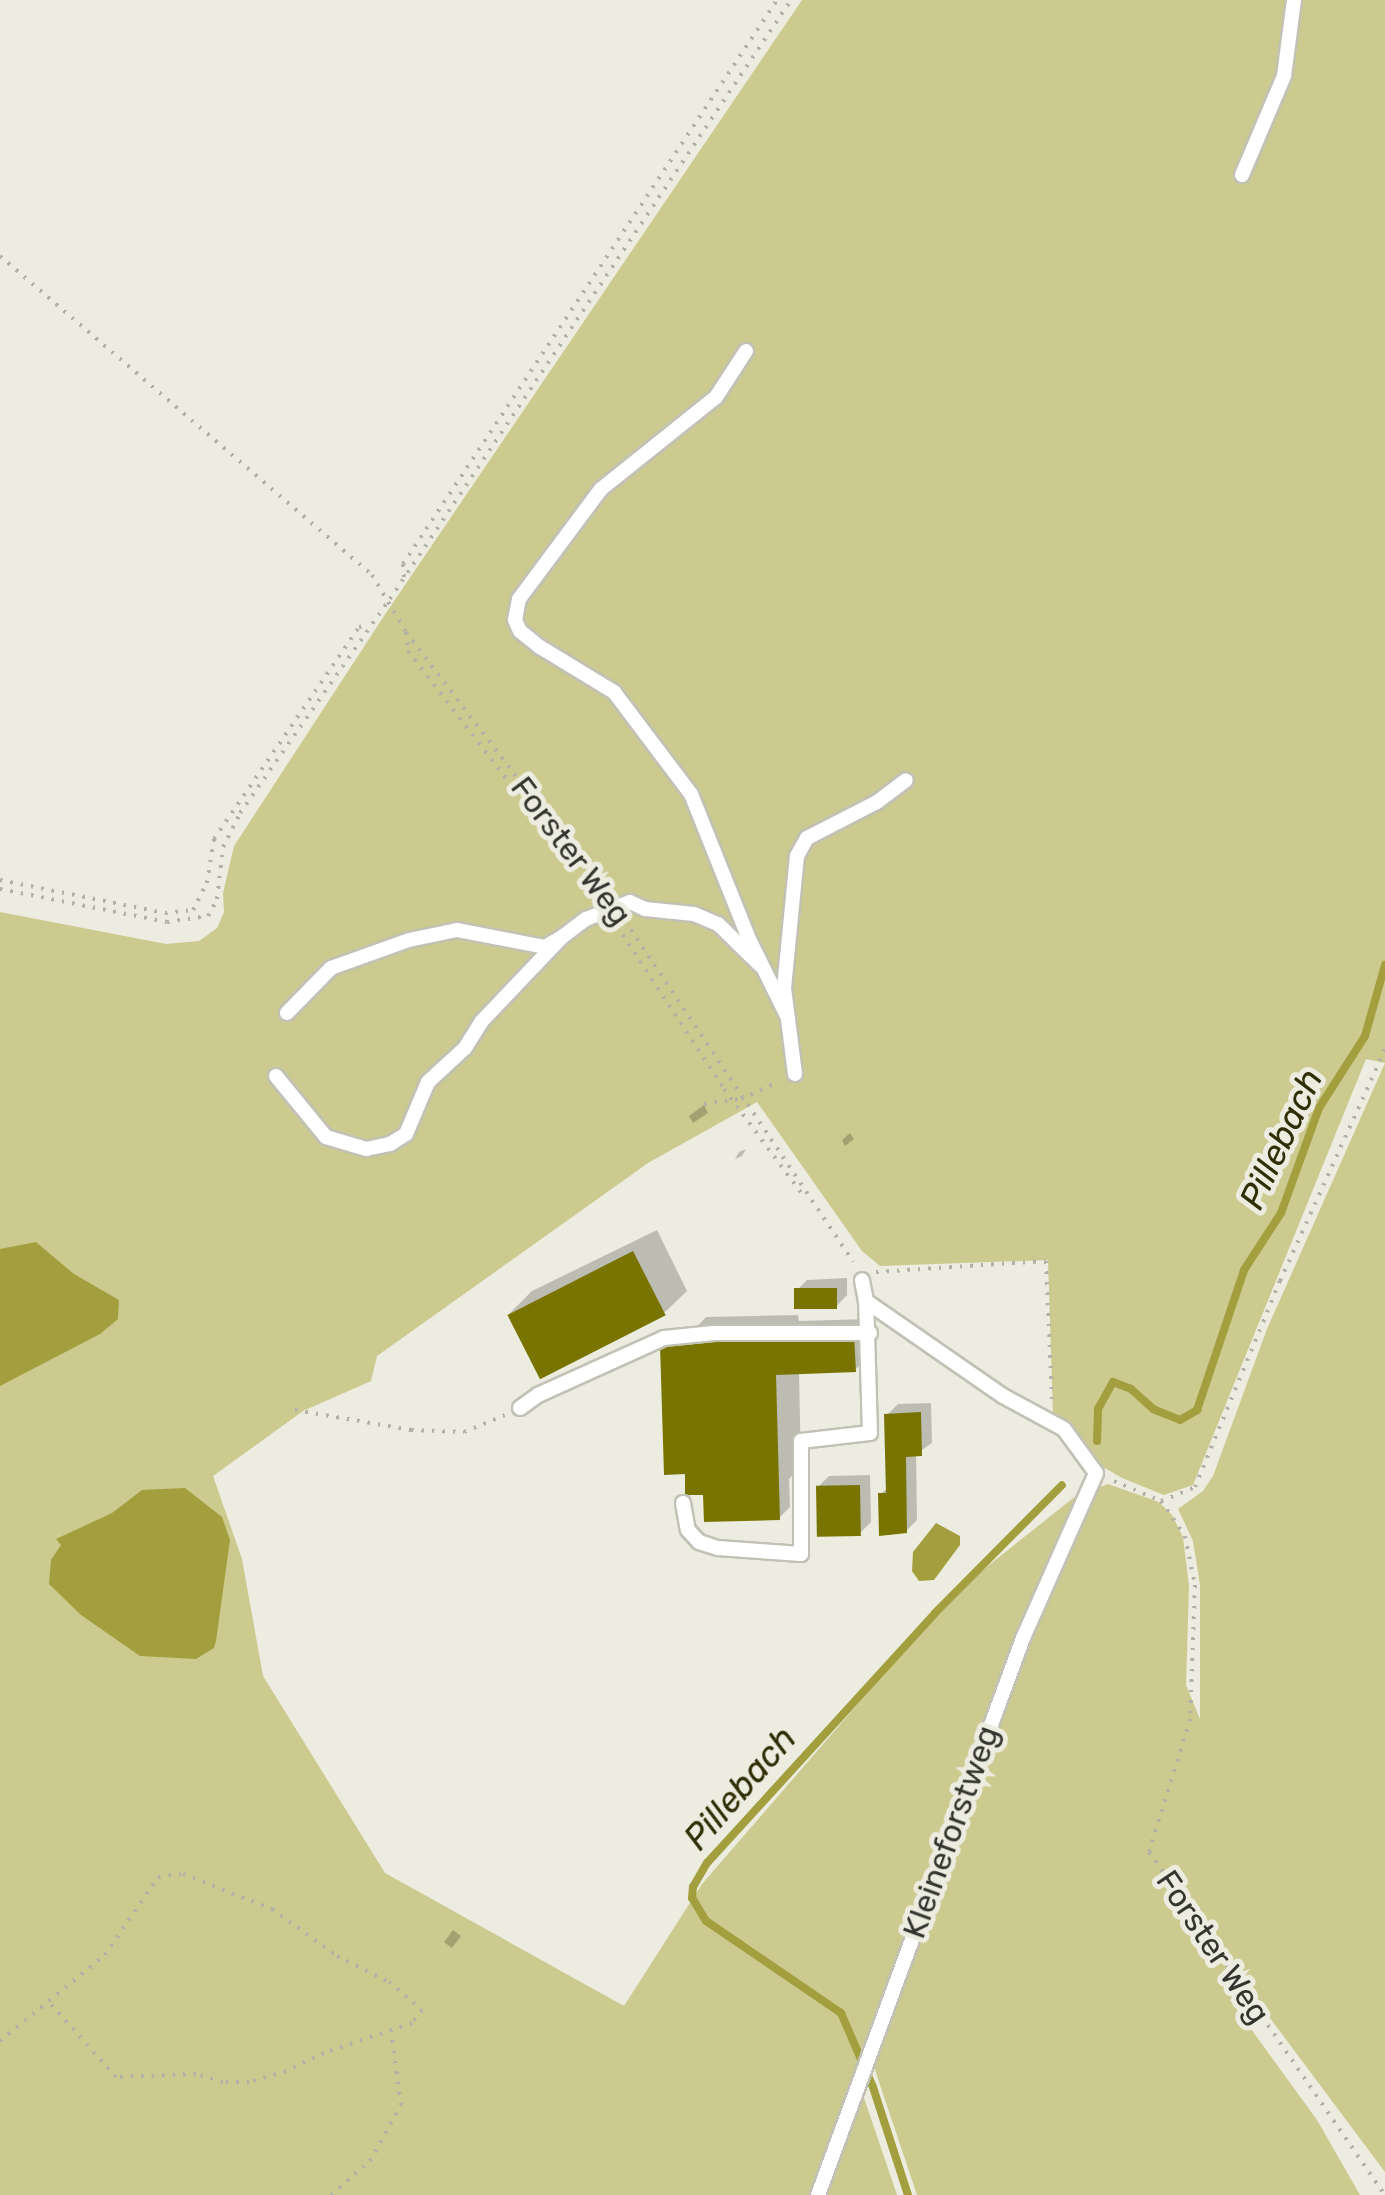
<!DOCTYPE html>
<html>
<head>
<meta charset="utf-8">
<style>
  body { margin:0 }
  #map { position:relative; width:1385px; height:2195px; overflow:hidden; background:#ecece0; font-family:Rubik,sans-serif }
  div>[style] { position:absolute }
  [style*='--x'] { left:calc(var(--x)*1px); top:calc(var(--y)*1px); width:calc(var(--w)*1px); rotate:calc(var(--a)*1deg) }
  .green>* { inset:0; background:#ccca8e }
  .water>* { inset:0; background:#a39f3f }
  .shadow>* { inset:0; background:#0003; transform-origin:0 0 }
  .stream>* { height:8px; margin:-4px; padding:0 4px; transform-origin:4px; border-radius:4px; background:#a39f3f }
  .building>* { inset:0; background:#797400; transform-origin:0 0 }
  .path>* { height:4px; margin-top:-2px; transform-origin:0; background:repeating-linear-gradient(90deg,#b1b1a7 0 2.5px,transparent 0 10.5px) }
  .roads { filter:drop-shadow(2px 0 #c1c1b5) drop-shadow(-2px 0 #c1c1b5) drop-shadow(0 2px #c1c1b5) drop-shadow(0 -2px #c1c1b5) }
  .service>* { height:14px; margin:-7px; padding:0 7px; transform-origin:7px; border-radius:7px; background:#fff }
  span { translate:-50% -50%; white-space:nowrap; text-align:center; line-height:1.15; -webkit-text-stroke:10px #ecece0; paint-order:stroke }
  .street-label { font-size:32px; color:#353530 }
  .water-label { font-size:35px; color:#302e04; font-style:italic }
</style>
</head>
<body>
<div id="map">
  <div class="green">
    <i style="clip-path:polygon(802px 0,1385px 0,1385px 2172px,1246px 1986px,1230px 2000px,1317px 2120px,1360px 2195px,917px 2195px,874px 2067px,954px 1839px,1030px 1640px,1085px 1515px,1100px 1487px,1108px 1484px,1159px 1502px,1172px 1515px,1183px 1537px,1189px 1586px,1186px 1685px,1200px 1719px,1200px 1585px,1193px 1541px,1178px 1509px,1203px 1491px,1213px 1476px,1267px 1329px,1385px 1063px,1366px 1059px,1193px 1485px,1164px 1495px,1122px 1478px,1098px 1464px,1053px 1414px,1048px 1260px,880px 1266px,862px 1251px,757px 1102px,648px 1163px,377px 1356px,371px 1381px,303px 1411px,213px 1476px,242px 1559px,263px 1676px,385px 1873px,624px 2006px,702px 1884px,954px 1593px,1077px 1495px,967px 1762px,812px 2195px,0 2195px,0 912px,166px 944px,199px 941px,217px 928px,224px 912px,223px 893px,234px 846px,386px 613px)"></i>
    <i style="clip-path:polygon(863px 2095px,897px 2195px,827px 2195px)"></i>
  </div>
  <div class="water">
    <i style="clip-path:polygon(36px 1242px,74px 1274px,119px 1300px,118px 1319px,100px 1334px,0 1386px,0 1249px)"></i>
    <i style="clip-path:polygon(185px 1488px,222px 1517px,230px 1540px,216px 1641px,214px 1648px,196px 1659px,140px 1656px,81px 1615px,49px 1584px,51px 1560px,61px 1545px,56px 1539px,112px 1513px,142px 1490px)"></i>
    <i style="clip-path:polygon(936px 1523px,960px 1536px,960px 1545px,934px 1580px,919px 1581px,912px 1571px,913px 1552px)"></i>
  </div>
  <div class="shadow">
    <i style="clip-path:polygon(704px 1105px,708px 1113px,693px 1123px,689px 1116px)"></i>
    <i style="clip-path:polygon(850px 1133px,854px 1139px,845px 1146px,842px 1140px)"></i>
    <i style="clip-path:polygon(746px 1149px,742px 1156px,735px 1159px,739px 1152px)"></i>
    <i style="clip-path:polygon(657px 1230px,687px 1291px,664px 1313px,509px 1314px,532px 1291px)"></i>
    <i style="clip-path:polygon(847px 1278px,847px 1295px,836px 1307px,796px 1291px,807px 1280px)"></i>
    <i style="clip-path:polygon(798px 1315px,799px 1321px,870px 1319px,872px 1353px,855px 1370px,799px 1372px,801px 1467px,789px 1479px,790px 1507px,779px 1518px,687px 1468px,663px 1346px,680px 1329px,695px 1329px,706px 1317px)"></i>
    <i style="clip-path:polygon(931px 1403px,932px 1443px,916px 1454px,917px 1520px,906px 1531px,881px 1494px,888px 1487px,887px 1415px,898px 1404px)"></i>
    <i style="clip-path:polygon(870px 1475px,871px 1522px,860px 1533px,818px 1487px,829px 1476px)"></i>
    <i style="left:453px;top:1930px;width:10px;height:15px;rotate:37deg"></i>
  </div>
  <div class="stream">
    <i style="--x:1097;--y:1441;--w:32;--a:-88"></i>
    <i style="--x:1098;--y:1409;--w:31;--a:-61"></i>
    <i style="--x:1113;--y:1382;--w:19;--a:21"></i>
    <i style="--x:1131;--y:1389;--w:30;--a:42"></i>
    <i style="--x:1153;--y:1409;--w:29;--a:22"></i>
    <i style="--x:1180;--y:1420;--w:20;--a:-30"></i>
    <i style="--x:1197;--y:1410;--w:148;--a:-71.4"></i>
    <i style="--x:1244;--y:1270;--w:68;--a:-57"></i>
    <i style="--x:1281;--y:1213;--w:112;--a:-70.1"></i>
    <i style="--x:1319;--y:1108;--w:85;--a:-57.4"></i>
    <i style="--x:1365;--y:1036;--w:74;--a:-74.3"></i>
    <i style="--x:908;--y:2195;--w:114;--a:-108"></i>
    <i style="--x:873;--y:2087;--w:81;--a:-113.4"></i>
    <i style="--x:841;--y:2013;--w:163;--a:-145.7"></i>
    <i style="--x:706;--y:1921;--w:27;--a:-121"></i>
    <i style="--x:692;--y:1898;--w:11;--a:-85"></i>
    <i style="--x:693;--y:1887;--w:28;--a:-60"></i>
    <i style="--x:707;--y:1863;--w:338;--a:-47.6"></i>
    <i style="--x:935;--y:1613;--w:180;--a:-45.2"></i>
  </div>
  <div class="building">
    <i style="left:633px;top:1251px;width:72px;height:141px;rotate:63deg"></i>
    <i style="left:837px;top:1288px;width:21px;height:43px;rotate:90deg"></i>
    <i style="clip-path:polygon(854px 1335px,856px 1372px,776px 1375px,780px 1520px,704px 1522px,703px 1495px,685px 1495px,685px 1474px,664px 1475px,660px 1345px,681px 1345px,681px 1339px)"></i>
    <i style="clip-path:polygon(921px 1412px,922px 1456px,906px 1457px,907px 1533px,879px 1536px,878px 1493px,886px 1493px,884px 1414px)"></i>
    <i style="left:860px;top:1485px;width:51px;height:44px;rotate:89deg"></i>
  </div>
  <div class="path">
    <i style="--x:0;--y:256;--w:490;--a:40.6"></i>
    <i style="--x:372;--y:575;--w:66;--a:59.2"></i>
    <i style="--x:406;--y:632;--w:328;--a:52.7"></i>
    <i style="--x:404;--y:577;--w:13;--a:-94"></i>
    <i style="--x:403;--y:564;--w:677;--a:-56.45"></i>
    <i style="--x:406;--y:632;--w:19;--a:84"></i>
    <i style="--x:408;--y:651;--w:307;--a:52.4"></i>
    <i style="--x:0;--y:880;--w:168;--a:11.3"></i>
    <i style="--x:165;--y:913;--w:28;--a:-6"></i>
    <i style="--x:193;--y:910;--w:30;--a:-63"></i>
    <i style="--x:207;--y:883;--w:45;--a:-81"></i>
    <i style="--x:214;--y:839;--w:257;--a:-55.6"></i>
    <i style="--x:359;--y:627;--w:10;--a:-11"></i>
    <i style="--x:0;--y:889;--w:170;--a:11.2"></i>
    <i style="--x:167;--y:922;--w:41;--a:-8.3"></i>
    <i style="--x:208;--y:916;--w:19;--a:-62"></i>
    <i style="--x:217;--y:899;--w:52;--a:-83.4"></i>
    <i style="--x:223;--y:847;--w:38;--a:-63"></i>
    <i style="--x:240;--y:813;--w:261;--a:-55"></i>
    <i style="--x:390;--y:599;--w:721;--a:-56.2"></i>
    <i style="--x:625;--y:921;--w:410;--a:56.2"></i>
    <i style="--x:617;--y:926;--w:195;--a:56.7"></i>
    <i style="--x:724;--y:1089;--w:131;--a:53.4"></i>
    <i style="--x:704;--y:1104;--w:37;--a:-8"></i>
    <i style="--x:741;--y:1099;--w:40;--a:-25"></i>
    <i style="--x:876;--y:1272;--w:170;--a:-3.7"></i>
    <i style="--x:1046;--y:1261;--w:138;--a:87.5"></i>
    <i style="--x:295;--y:1410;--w:118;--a:9.8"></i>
    <i style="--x:411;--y:1430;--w:53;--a:2.2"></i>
    <i style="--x:464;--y:1432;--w:44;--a:-22.5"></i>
    <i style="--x:1114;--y:1481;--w:51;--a:23.1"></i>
    <i style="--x:1161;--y:1501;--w:37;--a:-22"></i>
    <i style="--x:1195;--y:1487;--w:223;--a:-67.6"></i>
    <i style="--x:1280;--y:1281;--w:254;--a:-65.6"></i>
    <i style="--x:1161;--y:1501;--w:42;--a:55.6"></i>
    <i style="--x:1185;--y:1536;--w:50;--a:78.5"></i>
    <i style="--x:1195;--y:1585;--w:134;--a:92.1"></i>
    <i style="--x:1190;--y:1719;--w:139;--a:107.1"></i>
    <i style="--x:1149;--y:1852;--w:416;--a:55.5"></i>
    <i style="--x:0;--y:2041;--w:136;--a:-39.3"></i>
    <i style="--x:105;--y:1955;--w:94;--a:-55.8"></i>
    <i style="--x:158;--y:1877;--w:25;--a:-7"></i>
    <i style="--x:183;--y:1874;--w:96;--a:21.5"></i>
    <i style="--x:272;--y:1909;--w:80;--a:35.9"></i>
    <i style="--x:337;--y:1956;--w:58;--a:26.6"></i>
    <i style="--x:389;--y:1982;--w:43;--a:40.3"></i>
    <i style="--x:422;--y:2010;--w:16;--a:128"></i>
    <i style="--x:412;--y:2023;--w:93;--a:161.2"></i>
    <i style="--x:324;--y:2053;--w:42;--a:154.7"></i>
    <i style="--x:286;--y:2071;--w:39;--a:163"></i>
    <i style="--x:249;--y:2082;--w:26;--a:180"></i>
    <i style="--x:223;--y:2082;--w:28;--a:-163"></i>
    <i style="--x:196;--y:2074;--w:80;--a:177.9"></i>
    <i style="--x:116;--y:2077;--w:101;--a:-131.8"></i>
    <i style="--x:331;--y:2195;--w:52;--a:-41.1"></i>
    <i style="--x:370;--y:2161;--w:64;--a:-61"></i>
    <i style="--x:401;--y:2105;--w:75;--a:-97.7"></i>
  </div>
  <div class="roads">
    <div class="service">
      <i style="--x:1242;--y:175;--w:108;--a:-67"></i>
      <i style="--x:1284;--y:76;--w:77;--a:-82.5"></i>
      <i style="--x:746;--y:351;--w:55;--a:123.1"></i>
      <i style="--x:716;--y:397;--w:147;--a:141.3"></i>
      <i style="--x:601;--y:489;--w:137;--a:126.7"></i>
      <i style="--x:519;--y:599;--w:21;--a:101"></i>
      <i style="--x:515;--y:620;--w:12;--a:66"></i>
      <i style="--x:520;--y:631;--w:26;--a:39"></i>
      <i style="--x:540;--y:647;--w:87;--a:31.3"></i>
      <i style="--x:614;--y:692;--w:128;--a:53"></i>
      <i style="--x:691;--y:794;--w:156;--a:68.2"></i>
      <i style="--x:749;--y:939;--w:88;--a:63.7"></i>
      <i style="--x:562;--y:937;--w:30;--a:-37"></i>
      <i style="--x:586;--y:919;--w:47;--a:-21.1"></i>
      <i style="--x:630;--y:902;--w:17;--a:25"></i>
      <i style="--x:645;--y:909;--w:49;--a:5.8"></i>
      <i style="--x:694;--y:914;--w:26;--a:23"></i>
      <i style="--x:718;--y:924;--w:59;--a:44.3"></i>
      <i style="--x:795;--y:1074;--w:87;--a:-97.3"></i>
      <i style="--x:784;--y:988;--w:133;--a:-84.4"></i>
      <i style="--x:797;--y:856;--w:21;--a:-61"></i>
      <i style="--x:807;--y:838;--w:79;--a:-27.2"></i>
      <i style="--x:877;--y:802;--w:36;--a:-37"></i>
      <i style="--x:276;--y:1076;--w:79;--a:50.7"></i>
      <i style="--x:326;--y:1137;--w:42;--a:16.7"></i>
      <i style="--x:366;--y:1149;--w:25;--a:-12"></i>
      <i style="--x:390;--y:1144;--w:19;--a:-32"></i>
      <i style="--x:406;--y:1134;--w:56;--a:-67.1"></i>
      <i style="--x:428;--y:1082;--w:50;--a:-42.6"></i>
      <i style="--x:465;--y:1048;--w:31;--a:-58"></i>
      <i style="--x:481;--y:1022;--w:117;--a:-46.4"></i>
      <i style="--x:562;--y:937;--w:20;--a:150"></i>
      <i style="--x:545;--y:947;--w:90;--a:-169.1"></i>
      <i style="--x:457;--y:930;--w:49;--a:168.2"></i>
      <i style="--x:409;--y:940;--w:83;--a:160.3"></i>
      <i style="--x:331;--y:968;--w:63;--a:134.4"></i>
      <i style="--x:520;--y:1408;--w:22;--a:-36"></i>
      <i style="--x:538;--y:1395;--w:138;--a:-24.3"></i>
      <i style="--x:664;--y:1338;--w:50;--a:-5.7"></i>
      <i style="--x:714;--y:1333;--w:156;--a:0"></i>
      <i style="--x:683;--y:1503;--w:27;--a:80"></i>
      <i style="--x:688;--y:1530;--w:16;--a:47"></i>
      <i style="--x:699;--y:1542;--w:20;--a:18"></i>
      <i style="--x:718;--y:1548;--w:83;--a:4.1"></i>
      <i style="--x:801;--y:1554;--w:113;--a:-90"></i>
      <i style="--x:801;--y:1441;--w:69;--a:-6.6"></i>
      <i style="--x:870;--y:1433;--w:132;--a:-91.7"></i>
      <i style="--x:818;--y:2195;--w:594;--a:-69.79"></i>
      <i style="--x:1023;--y:1638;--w:180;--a:-66.1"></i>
      <i style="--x:1096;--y:1473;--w:54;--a:-126"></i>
      <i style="--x:1064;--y:1429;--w:69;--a:-151.6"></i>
      <i style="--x:1003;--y:1396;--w:167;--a:-145.3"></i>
      <i style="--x:866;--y:1301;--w:21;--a:-101"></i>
    </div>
  </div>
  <div class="street-label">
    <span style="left:571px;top:851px;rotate:53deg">Forster Weg</span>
    <span style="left:951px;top:1832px;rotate:-70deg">Kleineforstweg</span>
    <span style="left:1213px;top:1947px;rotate:56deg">Forster Weg</span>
  </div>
  <div class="water-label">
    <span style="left:1281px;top:1139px;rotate:-65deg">Pillebach</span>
    <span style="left:740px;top:1788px;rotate:-49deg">Pillebach</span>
  </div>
</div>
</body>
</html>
